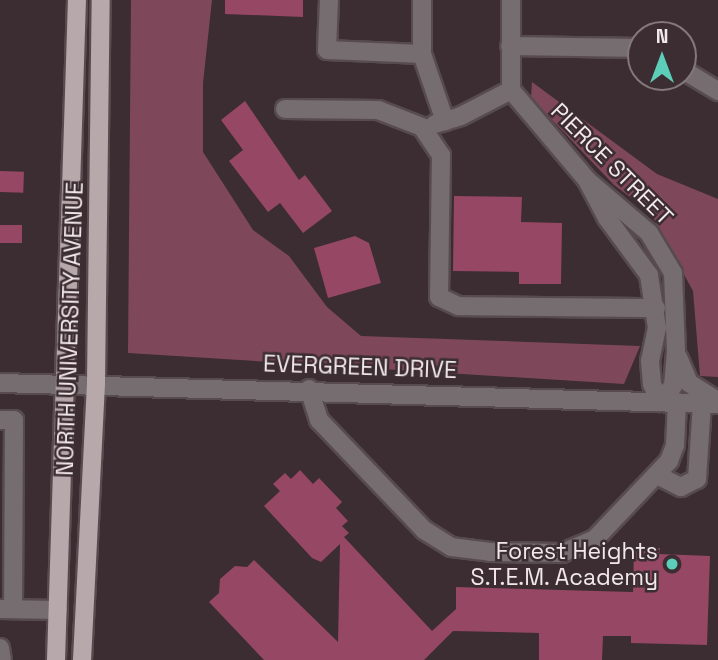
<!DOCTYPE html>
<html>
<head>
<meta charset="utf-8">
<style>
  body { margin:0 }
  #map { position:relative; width:718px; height:660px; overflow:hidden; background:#3b2d31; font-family:"Space Grotesk",sans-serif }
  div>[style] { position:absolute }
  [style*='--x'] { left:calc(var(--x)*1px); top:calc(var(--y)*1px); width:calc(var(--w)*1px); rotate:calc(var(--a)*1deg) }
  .green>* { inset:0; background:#7f485a }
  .building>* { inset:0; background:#954763; transform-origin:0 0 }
  .roads { filter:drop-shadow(2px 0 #584b4f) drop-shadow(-2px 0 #584b4f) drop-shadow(0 2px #584b4f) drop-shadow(0 -2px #584b4f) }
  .minor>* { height:18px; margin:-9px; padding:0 9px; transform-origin:9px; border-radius:9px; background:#756d6f }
  .major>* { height:18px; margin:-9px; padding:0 9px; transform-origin:9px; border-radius:9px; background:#b7a8ac }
  .dots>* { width:19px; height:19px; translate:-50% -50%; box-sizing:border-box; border:4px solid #3b2d31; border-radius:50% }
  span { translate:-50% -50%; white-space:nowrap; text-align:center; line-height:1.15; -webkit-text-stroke:5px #3b2d31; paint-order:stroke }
  .street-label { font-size:23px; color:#f2e8eb }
  .poi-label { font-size:23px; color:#f2e8eb }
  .right { translate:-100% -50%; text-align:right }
  .north { position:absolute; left:627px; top:21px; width:70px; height:70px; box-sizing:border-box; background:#3b2d31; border:2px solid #84787b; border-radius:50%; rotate:0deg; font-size:19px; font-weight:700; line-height:28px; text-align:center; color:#f2e8eb }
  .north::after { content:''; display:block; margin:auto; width:24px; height:32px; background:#5dceb9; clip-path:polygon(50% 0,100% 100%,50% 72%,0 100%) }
</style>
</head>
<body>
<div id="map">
  <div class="green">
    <i style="clip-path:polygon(131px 0,212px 0,203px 83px,203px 152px,253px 230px,289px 256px,327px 307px,361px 336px,640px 346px,624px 384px,128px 353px)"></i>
    <i style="clip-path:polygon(532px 82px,657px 174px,718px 199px,718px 377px,700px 376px,693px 291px,650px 212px,614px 185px,531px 98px)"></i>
  </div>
  <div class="building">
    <i style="clip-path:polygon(225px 0,303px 0,303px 17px,225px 14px)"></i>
    <i style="clip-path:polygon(245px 101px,299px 180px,305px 175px,332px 211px,303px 233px,280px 203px,268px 212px,229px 161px,243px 150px,221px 120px)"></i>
    <i style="left:0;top:171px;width:24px;height:21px;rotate:2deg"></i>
    <i style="clip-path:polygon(454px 196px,522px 197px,521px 222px,562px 223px,561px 284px,519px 284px,519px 272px,453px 271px)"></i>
    <i style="left:0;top:225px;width:22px;height:18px"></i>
    <i style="clip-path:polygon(355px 236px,369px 243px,381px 283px,328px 298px,314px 248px)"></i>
    <i style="clip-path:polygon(300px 470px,313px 484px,319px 478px,342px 502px,336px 508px,348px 521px,342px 526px,349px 533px,344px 537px,432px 631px,456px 609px,456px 587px,633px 592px,634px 547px,660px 548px,659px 554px,710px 556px,707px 645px,631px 643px,631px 636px,603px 636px,602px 660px,539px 660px,539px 633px,453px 631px,424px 660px,264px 660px,209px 602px,219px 593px,220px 579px,235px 566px,247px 567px,254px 560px,338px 642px,340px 544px,321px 562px,312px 558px,264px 506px,280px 491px,273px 484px,285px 473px,291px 479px)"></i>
  </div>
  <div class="roads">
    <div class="minor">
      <i style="--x:329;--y:0;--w:50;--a:92.3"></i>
      <i style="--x:327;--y:50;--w:95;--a:2.4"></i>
      <i style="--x:422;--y:0;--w:54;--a:90"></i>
      <i style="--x:422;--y:54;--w:71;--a:71.1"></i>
      <i style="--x:511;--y:0;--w:90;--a:90"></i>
      <i style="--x:511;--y:90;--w:118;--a:49.8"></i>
      <i style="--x:587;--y:180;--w:82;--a:40.5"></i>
      <i style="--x:649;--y:233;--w:47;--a:59"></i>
      <i style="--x:673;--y:273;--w:79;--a:87.8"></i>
      <i style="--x:676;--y:352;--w:34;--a:95"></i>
      <i style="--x:673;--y:386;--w:21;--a:129"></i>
      <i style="--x:660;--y:402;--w:20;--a:-114"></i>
      <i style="--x:652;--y:384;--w:23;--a:-95"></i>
      <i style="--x:650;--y:361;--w:34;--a:-78"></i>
      <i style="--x:657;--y:328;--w:54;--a:-98.6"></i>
      <i style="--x:649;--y:275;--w:71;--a:-126.4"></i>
      <i style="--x:607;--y:218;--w:43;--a:-117.8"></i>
      <i style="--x:510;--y:46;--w:131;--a:0.9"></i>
      <i style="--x:683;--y:70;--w:41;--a:31"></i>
      <i style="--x:285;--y:109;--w:93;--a:0.6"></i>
      <i style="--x:378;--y:110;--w:47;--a:21.1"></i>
      <i style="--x:422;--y:127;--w:34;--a:56"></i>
      <i style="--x:441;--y:155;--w:142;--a:90.8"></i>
      <i style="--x:439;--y:297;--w:21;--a:25"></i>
      <i style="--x:458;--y:306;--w:198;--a:0.6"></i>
      <i style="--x:435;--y:124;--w:27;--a:-17"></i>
      <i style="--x:461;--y:116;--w:56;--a:-27.5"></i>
      <i style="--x:678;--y:357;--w:28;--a:67"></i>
      <i style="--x:689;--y:383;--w:34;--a:32"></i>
      <i style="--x:0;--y:383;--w:718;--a:1.68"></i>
      <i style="--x:309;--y:389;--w:33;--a:72"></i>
      <i style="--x:319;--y:420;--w:152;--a:46.3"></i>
      <i style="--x:424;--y:530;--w:32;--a:32"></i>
      <i style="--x:451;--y:547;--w:38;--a:7"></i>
      <i style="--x:489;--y:552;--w:73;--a:0.8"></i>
      <i style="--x:562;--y:553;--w:36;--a:-23"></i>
      <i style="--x:595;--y:539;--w:108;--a:-46.5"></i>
      <i style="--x:669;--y:461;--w:17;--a:-69"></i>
      <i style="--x:675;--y:445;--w:43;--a:-87.3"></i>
      <i style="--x:0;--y:420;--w:14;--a:0"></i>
      <i style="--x:14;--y:420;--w:189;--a:90.3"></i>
      <i style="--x:657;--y:475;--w:27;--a:27"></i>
      <i style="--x:681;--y:487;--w:18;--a:-27"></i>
      <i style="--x:697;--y:479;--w:76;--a:-86.2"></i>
      <i style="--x:0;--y:609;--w:58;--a:1"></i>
      <i style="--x:0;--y:648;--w:12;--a:81"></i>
    </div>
    <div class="major">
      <i style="--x:56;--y:660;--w:660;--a:-88.18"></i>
      <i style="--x:82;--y:660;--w:277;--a:-87.1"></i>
      <i style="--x:96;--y:383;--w:383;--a:-89.3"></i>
    </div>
  </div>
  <div class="dots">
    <i style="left:672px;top:564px;background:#5dceb9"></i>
  </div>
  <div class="street-label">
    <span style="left:612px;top:164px;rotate:45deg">PIERCE STREET</span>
    <span style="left:70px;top:329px;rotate:-88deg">NORTH UNIVERSITY AVENUE</span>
    <span style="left:360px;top:367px;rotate:2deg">EVERGREEN DRIVE</span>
  </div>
  <div class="poi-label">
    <span class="right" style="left:658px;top:564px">Forest Heights<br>S.T.E.M. Academy</span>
  </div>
  <div class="north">N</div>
</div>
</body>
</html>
